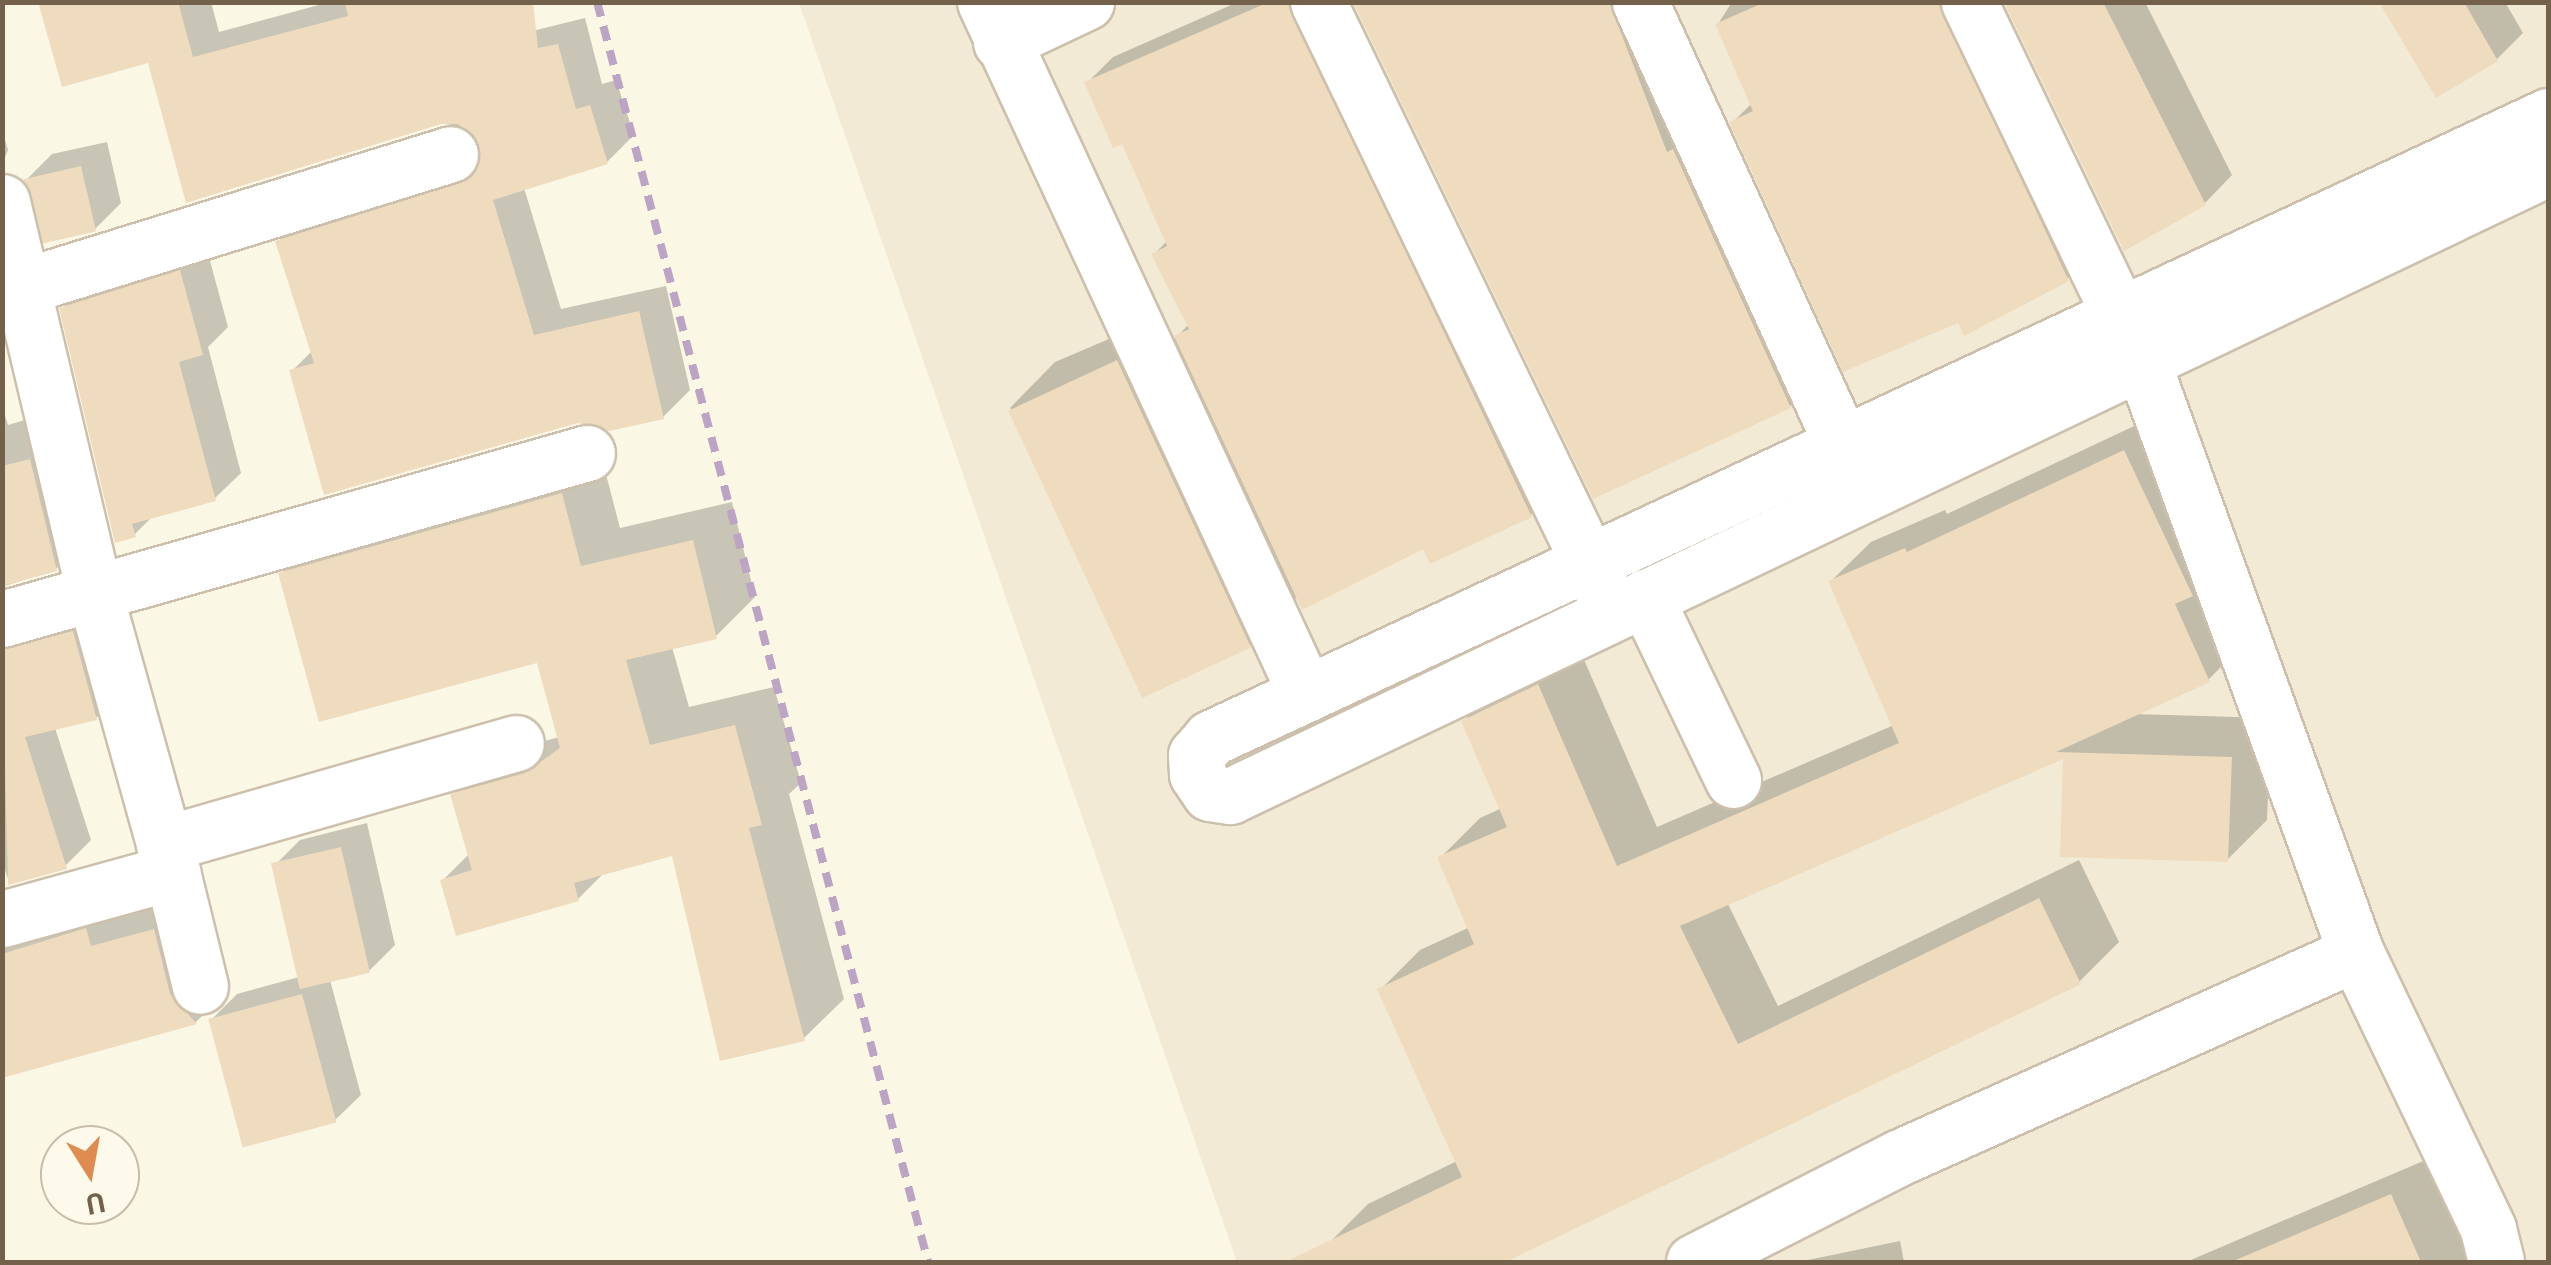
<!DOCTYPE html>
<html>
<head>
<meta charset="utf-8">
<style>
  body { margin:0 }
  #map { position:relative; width:2551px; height:1265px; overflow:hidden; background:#fbf7e5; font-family:Roboto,sans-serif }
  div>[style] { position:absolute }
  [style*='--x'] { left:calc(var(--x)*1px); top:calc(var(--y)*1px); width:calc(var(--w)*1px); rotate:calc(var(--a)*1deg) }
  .residential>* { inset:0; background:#f2ead4 }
  .shadow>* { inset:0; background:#0003 }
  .building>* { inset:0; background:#efdbbe; transform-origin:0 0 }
  .roads { filter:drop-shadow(2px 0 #ccc0ac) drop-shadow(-2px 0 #ccc0ac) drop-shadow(0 2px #ccc0ac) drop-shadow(0 -2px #ccc0ac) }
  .minor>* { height:55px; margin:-27.5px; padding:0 27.5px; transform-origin:27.5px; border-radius:27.5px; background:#fff }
  .rail>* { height:8px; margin-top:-4px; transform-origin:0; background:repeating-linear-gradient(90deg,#bca4c4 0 15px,transparent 0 25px) }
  span { translate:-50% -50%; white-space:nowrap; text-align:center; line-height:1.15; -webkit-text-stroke:8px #fefaeb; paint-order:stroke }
  .frame { position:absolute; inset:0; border:5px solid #73614c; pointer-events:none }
  .north { position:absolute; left:40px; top:1125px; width:100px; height:100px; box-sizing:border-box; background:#fefaeb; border:2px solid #c6bdab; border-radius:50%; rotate:169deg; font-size:28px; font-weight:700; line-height:40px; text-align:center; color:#73614c }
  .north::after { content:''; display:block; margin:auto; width:35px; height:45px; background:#df8c51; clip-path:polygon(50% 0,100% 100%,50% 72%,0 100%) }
</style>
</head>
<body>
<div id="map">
  <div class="residential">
    <i style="clip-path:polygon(799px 3px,2548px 3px,2548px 1262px,1237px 1262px)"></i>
  </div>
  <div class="shadow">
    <i style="clip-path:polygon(41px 2px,211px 2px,219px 32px,330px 2px,479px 2px,488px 42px,585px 18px,602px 84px,616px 80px,634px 135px,607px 162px,524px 188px,561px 309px,666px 286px,690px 390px,663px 417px,578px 420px,292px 371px,312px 351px,278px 242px,305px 215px,482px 160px,474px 130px,149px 60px)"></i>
    <i style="clip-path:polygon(1238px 2px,1322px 2px,1557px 488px,1530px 515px,1424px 546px,1298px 596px,1249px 646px,1010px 408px,1055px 362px,1163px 316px,1174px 340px,1189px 324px,1154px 254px,1167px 241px,1124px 140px,1087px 83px,1113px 57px)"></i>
    <i style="clip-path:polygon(1356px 2px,1645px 2px,1817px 378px,1790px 406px)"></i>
    <i style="clip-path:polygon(1732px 2px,1975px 2px,2095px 251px,2067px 279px,1959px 320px,1732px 123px,1752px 103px,1718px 24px)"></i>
    <i style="clip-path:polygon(2007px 2px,2145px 2px,2232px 175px,2205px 203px)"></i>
    <i style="clip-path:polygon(2382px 2px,2505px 2px,2523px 33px,2497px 59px)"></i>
    <i style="clip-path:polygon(2px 129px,8px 150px,2px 165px)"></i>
    <i style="clip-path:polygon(107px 142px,121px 203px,95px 229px,26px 180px,52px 154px)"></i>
    <i style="clip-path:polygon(206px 246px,228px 327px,208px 347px,241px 473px,214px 499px,153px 516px,134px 535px,62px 309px,88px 283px)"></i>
    <i style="clip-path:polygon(2px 405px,8px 425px,51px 412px,82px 542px,56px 569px,2px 587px)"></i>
    <i style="clip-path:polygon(2164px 412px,2248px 640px,2208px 680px,2133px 714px,2271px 718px,2267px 820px,2227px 860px,2066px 756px,1727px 902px,1778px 1006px,2079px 860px,2119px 942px,2079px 982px,1500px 1262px,1337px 1262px,1328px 1244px,1368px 1204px,1457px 1161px,1380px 990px,1420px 950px,1470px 927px,1440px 858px,1480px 818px,1502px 808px,1464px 721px,1503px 681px,1578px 646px,1657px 827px,1894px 725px,1831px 581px,1871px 542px,1945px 510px,1947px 514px)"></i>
    <i style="clip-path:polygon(601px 455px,620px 528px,732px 502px,755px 597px,715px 637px,672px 647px,689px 707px,774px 687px,801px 783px,789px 794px,844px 999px,804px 1038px,674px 853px,604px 873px,578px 899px,443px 880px,470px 853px,453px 795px,492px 756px,559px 737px,538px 660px,281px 574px,321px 534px)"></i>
    <i style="clip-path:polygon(2px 606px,98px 607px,122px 692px,96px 718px,55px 728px,91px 840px,65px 866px,9px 882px,2px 861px)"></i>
    <i style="clip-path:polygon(367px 823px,395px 945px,369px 971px,330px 980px,361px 1095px,334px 1121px,211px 1020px,237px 994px,299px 977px,274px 866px,300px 840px)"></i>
    <i style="clip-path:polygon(120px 896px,125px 914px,188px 896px,203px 960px,230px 988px,196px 1022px,2px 1076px,2px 929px)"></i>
    <i style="clip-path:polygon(2428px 1159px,2471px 1255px,2464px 1262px,2186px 1262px)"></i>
    <i style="clip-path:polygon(1900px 1241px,1904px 1262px,1797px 1262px,1798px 1262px)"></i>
  </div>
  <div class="building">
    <i style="clip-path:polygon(38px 2px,178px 2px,193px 57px,348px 16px,345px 2px,533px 2px,538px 48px,558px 44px,576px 109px,590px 105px,608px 164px,493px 200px,534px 335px,639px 311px,664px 419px,609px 431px,578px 423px,324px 495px,289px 370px,314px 363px,275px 241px,460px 183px,480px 162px,479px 144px,458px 124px,441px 124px,186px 203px,148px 63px,62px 87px)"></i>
    <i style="clip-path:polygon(1269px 2px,1287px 2px,1532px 517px,1430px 564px,1423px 549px,1302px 610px,1174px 336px,1189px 329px,1151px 254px,1167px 246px,1122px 144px,1113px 148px,1084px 82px)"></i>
    <i style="clip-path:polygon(1353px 2px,1609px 2px,1667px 152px,1673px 149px,1791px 408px,1593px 499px)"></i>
    <i style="clip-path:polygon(1765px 2px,1938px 2px,2069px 281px,1964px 336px,1958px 323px,1843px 372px,1729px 122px,1753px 111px,1715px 24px)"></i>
    <i style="clip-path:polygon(2004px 2px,2103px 2px,2206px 205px,2124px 251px)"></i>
    <i style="clip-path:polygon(2379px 2px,2464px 2px,2498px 61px,2436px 98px)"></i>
    <i style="left:81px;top:166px;width:67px;height:59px;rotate:77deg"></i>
    <i style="clip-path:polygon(180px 270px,203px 355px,179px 362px,216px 501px,132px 524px,136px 537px,115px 543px,59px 308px)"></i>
    <i style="left:1117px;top:360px;width:317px;height:120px;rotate:65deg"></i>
    <i style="clip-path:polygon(2124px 450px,2193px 596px,2175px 604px,2210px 682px,2056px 752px,2232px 757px,2228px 862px,2060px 857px,2063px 759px,1680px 926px,1738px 1044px,2039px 898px,2081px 984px,1506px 1262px,1285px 1262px,1462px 1177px,1377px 989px,1474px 944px,1437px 857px,1507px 827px,1461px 721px,1538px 684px,1617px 866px,1899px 743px,1828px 581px,1905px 548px,1907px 552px)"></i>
    <i style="clip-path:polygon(30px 459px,57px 571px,2px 586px,2px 466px)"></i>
    <i style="clip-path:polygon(562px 493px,581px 566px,693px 540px,717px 639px,626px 660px,650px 745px,735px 725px,762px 825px,749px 828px,805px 1041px,720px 1061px,672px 856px,574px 883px,579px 901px,456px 936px,440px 880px,472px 870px,450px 794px,525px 773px,560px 748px,537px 663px,319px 722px,278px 573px)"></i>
    <i style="clip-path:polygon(73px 631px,97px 720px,25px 737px,67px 869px,8px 885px,2px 649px)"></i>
    <i style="left:341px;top:847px;width:129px;height:72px;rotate:77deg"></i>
    <i style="clip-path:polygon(86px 928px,91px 946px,154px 929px,170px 994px,197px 1024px,2px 1078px,2px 954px)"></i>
    <i style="left:302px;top:994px;width:133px;height:97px;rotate:75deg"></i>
    <i style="clip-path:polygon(2391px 1194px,2421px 1262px,2231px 1262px)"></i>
  </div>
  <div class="roads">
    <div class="minor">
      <i style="--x:985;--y:2;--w:763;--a:65.11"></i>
      <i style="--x:1318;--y:2;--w:660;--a:64.21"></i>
      <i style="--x:1640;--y:2;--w:522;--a:65.45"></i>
      <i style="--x:1969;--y:2;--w:399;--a:64.3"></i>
      <i style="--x:2142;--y:361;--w:629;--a:70.13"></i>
      <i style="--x:2356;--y:953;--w:306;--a:64.4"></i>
      <i style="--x:2488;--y:1229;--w:34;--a:76"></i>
      <i style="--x:1001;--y:42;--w:94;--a:-25.2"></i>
      <i style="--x:2548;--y:116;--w:1475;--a:155.05"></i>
      <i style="--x:1211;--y:738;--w:23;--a:131"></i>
      <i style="--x:1196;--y:755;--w:19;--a:87"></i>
      <i style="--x:1197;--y:774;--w:23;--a:56"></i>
      <i style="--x:1210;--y:793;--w:20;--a:9"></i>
      <i style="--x:1230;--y:796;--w:1460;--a:-25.48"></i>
      <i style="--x:2;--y:202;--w:401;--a:76.7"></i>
      <i style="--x:94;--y:592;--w:291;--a:74.4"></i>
      <i style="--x:172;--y:872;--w:176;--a:164.5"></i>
      <i style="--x:2;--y:293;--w:469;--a:-17.2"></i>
      <i style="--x:1645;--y:597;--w:203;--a:64.3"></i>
      <i style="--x:2;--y:619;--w:608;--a:-15.84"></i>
      <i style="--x:164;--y:844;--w:366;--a:-16"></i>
      <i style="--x:172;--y:872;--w:117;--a:76.2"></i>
      <i style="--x:1694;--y:1262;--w:229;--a:-27"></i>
      <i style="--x:1898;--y:1158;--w:502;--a:-24.11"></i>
    </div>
  </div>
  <div class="rail">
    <i style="--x:597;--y:2;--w:1303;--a:75.28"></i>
  </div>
  <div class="frame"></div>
  <div class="north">U</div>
</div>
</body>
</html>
